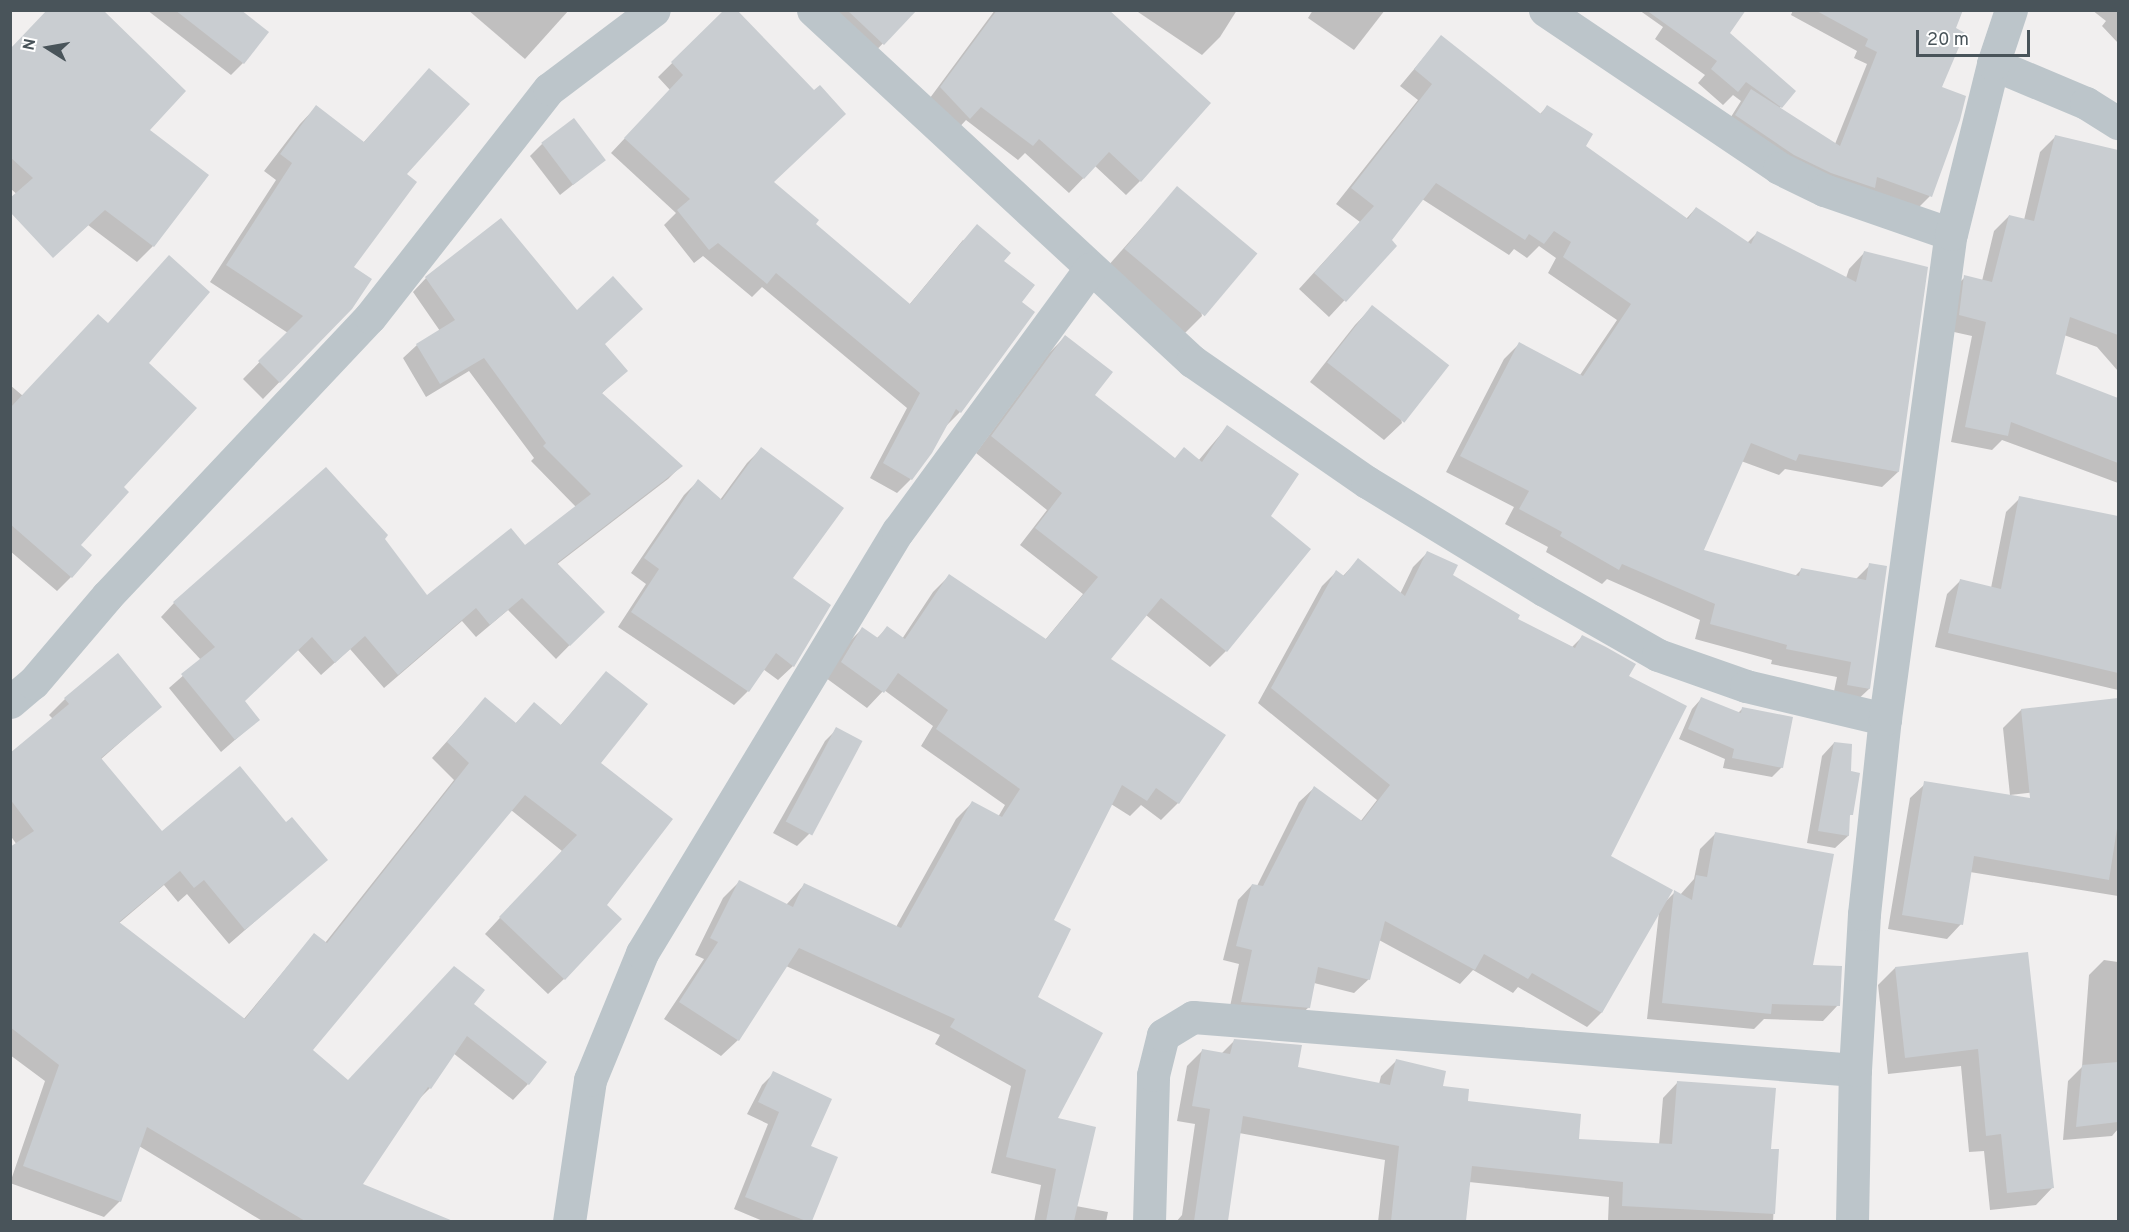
<!DOCTYPE html>
<html>
<head>
<meta charset="utf-8">
<style>
  body { margin:0 }
  #map { position:relative; width:2129px; height:1232px; overflow:hidden; background:#f1efef; font-family:Overpass,sans-serif }
  div>[style] { position:absolute }
  [style*='--x'] { left:calc(var(--x)*1px); top:calc(var(--y)*1px); width:calc(var(--w)*1px); rotate:calc(var(--a)*1deg) }
  .shadow>* { inset:0; background:#0003 }
  .building>* { inset:0; background:#c9cdd1; transform-origin:0 0 }
  .minor>* { height:33px; margin:-16.5px; padding:0 16.5px; transform-origin:16.5px; border-radius:16.5px; background:#bcc5ca }
  span { translate:-50% -50%; white-space:nowrap; text-align:center; line-height:1.15; -webkit-text-stroke:5px #fff; paint-order:stroke }
  .frame { position:absolute; inset:0; border:12px solid #49545a; pointer-events:none }
  .north { position:absolute; left:18px; top:18px; width:60px; height:60px; -webkit-text-stroke:4px #fff; paint-order:stroke; rotate:281deg; font-size:16px; font-weight:700; line-height:24px; text-align:center; color:#49545a }
  .north::after { content:''; display:block; margin:auto; width:21px; height:27px; background:#49545a; clip-path:polygon(50% 0,100% 100%,50% 72%,0 100%) }
  .scale { position:absolute; left:1916px; top:30px; width:114px; height:27px; box-sizing:border-box; border:3px solid #49545a; border-top:0; padding-left:8px; font-size:18px; line-height:21px; white-space:nowrap; color:#49545a; -webkit-text-stroke:4px #fff; paint-order:stroke }
</style>
</head>
<body>
<div id="map">
  <div class="shadow">
    <i style="clip-path:polygon(147px 10px,238px 10px,243px 63px,231px 75px)"></i>
    <i style="clip-path:polygon(468px 10px,569px 10px,525px 59px)"></i>
    <i style="clip-path:polygon(726px 10px,772px 183px,814px 224px,909px 305px,963px 240px,1002px 262px,1020px 302px,960px 412px,946px 426px,911px 479px,897px 493px,870px 478px,907px 408px,762px 287px,752px 297px,703px 256px,694px 263px,664px 225px,676px 213px,611px 153px,670px 90px,658px 77px)"></i>
    <i style="clip-path:polygon(811px 10px,915px 10px,865px 62px)"></i>
    <i style="clip-path:polygon(995px 10px,1107px 10px,1140px 181px,1126px 195px,1095px 166px,1069px 193px,1025px 153px,1018px 160px,966px 120px,955px 132px,927px 102px)"></i>
    <i style="clip-path:polygon(1135px 10px,1237px 10px,1220px 37px,1202px 55px)"></i>
    <i style="clip-path:polygon(1313px 10px,1385px 10px,1354px 50px,1308px 18px)"></i>
    <i style="clip-path:polygon(1639px 10px,1744px 10px,1728px 33px,1794px 92px,1779px 109px,1835px 144px,1867px 64px,1854px 58px,1857px 51px,1791px 15px,1793px 10px,1962px 10px,1954px 29px,1940px 88px,1930px 196px,1918px 208px,1862px 199px,1724px 128px,1741px 101px,1733px 95px,1723px 105px,1698px 83px,1705px 75px,1655px 39px,1663px 27px)"></i>
    <i style="clip-path:polygon(2092px 10px,2118px 10px,2118px 43px,2102px 26px,2106px 21px)"></i>
    <i style="clip-path:polygon(1441px 37px,1539px 115px,1547px 107px,1584px 147px,1686px 219px,1696px 208px,1747px 243px,1757px 233px,1846px 278px,1849px 269px,1864px 253px,1898px 472px,1882px 487px,1785px 469px,1779px 475px,1741px 461px,1702px 551px,1795px 576px,1801px 570px,1855px 580px,1870px 565px,1869px 689px,1853px 704px,1832px 701px,1837px 677px,1771px 664px,1772px 660px,1695px 639px,1700px 620px,1607px 579px,1602px 584px,1546px 552px,1548px 547px,1505px 524px,1514px 507px,1446px 472px,1504px 359px,1519px 344px,1580px 375px,1617px 320px,1548px 273px,1556px 258px,1539px 246px,1527px 258px,1514px 249px,1509px 255px,1422px 199px,1390px 241px,1395px 246px,1329px 317px,1299px 289px,1360px 222px,1336px 204px,1418px 100px,1400px 86px)"></i>
    <i style="clip-path:polygon(10px 50px,147px 130px,153px 246px,137px 262px,88px 225px,69px 242px,10px 188px)"></i>
    <i style="clip-path:polygon(429px 70px,405px 175px,351px 267px,351px 308px,263px 399px,243px 379px,288px 333px,210px 282px,276px 180px,264px 171px,300px 124px,316px 107px,363px 143px)"></i>
    <i style="clip-path:polygon(2055px 137px,2118px 152px,2118px 371px,2097px 347px,2064px 335px,2054px 375px,2118px 399px,2118px 483px,2002px 440px,1992px 450px,1951px 442px,1972px 336px,1945px 330px,1950px 292px,1965px 277px,1982px 281px,1994px 231px,2009px 216px,2024px 220px,2040px 152px)"></i>
    <i style="clip-path:polygon(542px 144px,604px 160px,560px 195px,530px 156px)"></i>
    <i style="clip-path:polygon(1177px 188px,1202px 316px,1184px 334px,1107px 267px)"></i>
    <i style="clip-path:polygon(169px 257px,122px 487px,79px 545px,71px 577px,57px 591px,10px 551px,10px 385px,23px 396px,107px 325px)"></i>
    <i style="clip-path:polygon(426px 278px,603px 344px,625px 371px,601px 394px,681px 466px,668px 479px,556px 565px,602px 612px,556px 659px,508px 610px,476px 637px,462px 621px,384px 688px,350px 649px,321px 675px,297px 649px,243px 702px,258px 720px,221px 752px,169px 688px,201px 660px,161px 617px,174px 603px,383px 539px,427px 597px,525px 547px,576px 507px,531px 461px,534px 458px,469px 371px,426px 397px,403px 358px,417px 345px,440px 331px,413px 292px)"></i>
    <i style="clip-path:polygon(1372px 307px,1402px 423px,1384px 440px,1310px 382px,1355px 325px)"></i>
    <i style="clip-path:polygon(1065px 337px,1093px 395px,1174px 459px,1198px 461px,1227px 427px,1269px 517px,1226px 651px,1210px 667px,1146px 615px,1109px 659px,1224px 735px,1178px 803px,1161px 820px,1141px 805px,1130px 816px,1111px 804px,1052px 921px,1036px 998px,1056px 1119px,1076px 1206px,1108px 1212px,1106px 1222px,1034px 1222px,1041px 1185px,991px 1173px,1011px 1086px,935px 1044px,940px 1035px,786px 966px,738px 1040px,721px 1056px,664px 1019px,704px 959px,695px 955px,723px 898px,739px 882px,786px 905px,804px 885px,896px 927px,956px 819px,972px 803px,998px 817px,1005px 805px,921px 746px,933px 726px,884px 690px,867px 708px,826px 678px,846px 645px,862px 629px,876px 639px,887px 628px,902px 639px,933px 592px,949px 576px,1045px 640px,1083px 594px,1020px 545px,1047px 510px,976px 453px,1049px 353px)"></i>
    <i style="clip-path:polygon(761px 449px,791px 578px,793px 666px,778px 680px,763px 669px,748px 691px,734px 705px,618px 627px,646px 584px,631px 573px,684px 495px,698px 481px,720px 500px,747px 463px)"></i>
    <i style="clip-path:polygon(2020px 498px,2118px 518px,2118px 690px,1935px 647px,1947px 594px,1961px 580px,1991px 588px,2006px 512px)"></i>
    <i style="clip-path:polygon(1427px 553px,1451px 576px,1516px 620px,1572px 647px,1582px 637px,1628px 677px,1609px 856px,1666px 901px,1675px 892px,1680px 895px,1694px 879px,1700px 849px,1715px 834px,1838px 1005px,1823px 1021px,1764px 1019px,1754px 1029px,1647px 1019px,1659px 912px,1601px 1013px,1587px 1027px,1518px 987px,1513px 993px,1473px 970px,1460px 984px,1379px 940px,1369px 979px,1354px 993px,1314px 983px,1309px 1007px,1294px 1021px,1228px 1016px,1239px 964px,1223px 960px,1238px 900px,1252px 885px,1257px 886px,1299px 802px,1314px 788px,1360px 822px,1377px 800px,1258px 703px,1322px 586px,1336px 572px,1342px 577px,1358px 560px,1400px 594px,1413px 567px)"></i>
    <i style="clip-path:polygon(118px 655px,160px 707px,100px 760px,162px 833px,286px 824px,326px 860px,229px 944px,187px 894px,178px 902px,164px 885px,118px 924px,243px 1020px,314px 935px,325px 943px,454px 780px,432px 758px,485px 699px,515px 724px,534px 704px,560px 726px,606px 673px,599px 763px,605px 905px,564px 979px,548px 994px,485px 934px,562px 851px,511px 810px,311px 1050px,347px 1082px,472px 1004px,528px 1084px,513px 1100px,453px 1053px,430px 1088px,417px 1101px,360px 1185px,454px 1222px,264px 1222px,139px 1146px,120px 1201px,104px 1217px,10px 1183px,45px 1081px,10px 1055px,10px 849px,17px 845px,10px 835px,10px 755px,53px 719px,49px 715px,65px 699px)"></i>
    <i style="clip-path:polygon(1701px 699px,1738px 713px,1743px 708px,1782px 767px,1772px 777px,1723px 768px,1725px 759px,1679px 739px,1692px 709px)"></i>
    <i style="clip-path:polygon(2118px 700px,2118px 783px,2010px 795px,2003px 728px,2021px 710px)"></i>
    <i style="clip-path:polygon(837px 729px,809px 834px,797px 846px,773px 833px,825px 741px)"></i>
    <i style="clip-path:polygon(1834px 743px,1851px 814px,1848px 818px,1848px 836px,1835px 848px,1807px 843px,1822px 756px)"></i>
    <i style="clip-path:polygon(1925px 784px,2118px 827px,2118px 896px,1970px 872px,1961px 924px,1947px 939px,1888px 929px,1910px 798px)"></i>
    <i style="clip-path:polygon(2027px 953px,2053px 1187px,2036px 1205px,1990px 1210px,1984px 1151px,1969px 1152px,1961px 1066px,1888px 1074px,1878px 985px,1895px 968px)"></i>
    <i style="clip-path:polygon(2104px 960px,2118px 962px,2118px 1129px,2112px 1136px,2063px 1140px,2068px 1081px,2082px 1067px,2089px 975px)"></i>
    <i style="clip-path:polygon(1234px 1041px,1296px 1068px,1379px 1084px,1381px 1076px,1396px 1061px,1466px 1103px,1577px 1140px,1659px 1145px,1663px 1098px,1678px 1082px,1770px 1150px,1777px 1151px,1773px 1222px,1608px 1221px,1609px 1197px,1469px 1182px,1465px 1222px,1378px 1222px,1385px 1160px,1239px 1133px,1227px 1222px,1176px 1222px,1182px 1215px,1195px 1124px,1177px 1121px,1187px 1066px,1203px 1050px,1221px 1054px)"></i>
    <i style="clip-path:polygon(774px 1073px,809px 1147px,836px 1158px,811px 1222px,765px 1222px,734px 1209px,768px 1124px,747px 1114px,762px 1085px)"></i>
  </div>
  <div class="building">
    <i style="clip-path:polygon(47px 10px,103px 10px,186px 91px,150px 130px,209px 175px,154px 247px,105px 210px,53px 258px,10px 212px,10px 198px,33px 178px,10px 157px,10px 49px)"></i>
    <i style="clip-path:polygon(175px 10px,241px 10px,269px 32px,244px 64px)"></i>
    <i style="clip-path:polygon(724px 10px,737px 10px,814px 90px,820px 85px,846px 114px,774px 182px,819px 220px,816px 224px,910px 304px,977px 224px,1011px 253px,1004px 261px,1035px 285px,1022px 302px,1035px 312px,961px 413px,956px 409px,932px 453px,912px 480px,883px 463px,920px 393px,776px 273px,767px 284px,718px 243px,709px 250px,677px 210px,690px 199px,624px 138px,683px 75px,671px 62px)"></i>
    <i style="clip-path:polygon(847px 10px,917px 10px,884px 45px)"></i>
    <i style="clip-path:polygon(997px 10px,1109px 10px,1211px 103px,1141px 182px,1109px 152px,1084px 179px,1039px 139px,1033px 146px,981px 107px,970px 119px,940px 87px)"></i>
    <i style="clip-path:polygon(1646px 10px,1746px 10px,1730px 33px,1796px 91px,1782px 108px,1746px 82px,1738px 92px,1711px 69px,1717px 61px)"></i>
    <i style="clip-path:polygon(1815px 10px,1963px 10px,1956px 28px,1965px 33px,1942px 87px,1966px 96px,1960px 120px,1932px 197px,1877px 177px,1875px 188px,1831px 173px,1794px 155px,1735px 115px,1751px 89px,1840px 146px,1877px 52px,1865px 46px,1868px 39px)"></i>
    <i style="clip-path:polygon(1441px 35px,1541px 114px,1547px 105px,1593px 134px,1586px 146px,1688px 219px,1696px 207px,1751px 244px,1757px 231px,1856px 282px,1864px 251px,1928px 267px,1899px 472px,1799px 454px,1796px 461px,1751px 443px,1704px 550px,1799px 576px,1801px 568px,1866px 580px,1869px 563px,1887px 566px,1870px 689px,1847px 685px,1851px 662px,1786px 649px,1787px 645px,1710px 624px,1715px 604px,1622px 564px,1619px 570px,1560px 536px,1562px 532px,1519px 509px,1529px 491px,1460px 456px,1519px 342px,1583px 376px,1631px 304px,1563px 257px,1571px 242px,1554px 231px,1544px 244px,1529px 234px,1525px 240px,1436px 183px,1392px 240px,1397px 246px,1346px 302px,1314px 273px,1374px 206px,1351px 188px,1432px 84px,1414px 69px)"></i>
    <i style="clip-path:polygon(429px 68px,470px 104px,407px 174px,417px 182px,354px 267px,372px 279px,352px 309px,280px 383px,258px 361px,303px 316px,226px 265px,292px 163px,280px 154px,316px 105px,364px 142px)"></i>
    <i style="left:574px;top:118px;width:53px;height:41px;rotate:53deg"></i>
    <i style="clip-path:polygon(2055px 135px,2118px 150px,2118px 335px,2070px 317px,2056px 374px,2118px 398px,2118px 463px,2011px 422px,2008px 436px,1965px 427px,1986px 322px,1959px 315px,1964px 275px,1992px 282px,2009px 215px,2034px 221px)"></i>
    <i style="left:1177px;top:186px;width:105px;height:82px;rotate:40deg"></i>
    <i style="clip-path:polygon(501px 218px,577px 310px,613px 276px,643px 309px,605px 344px,628px 371px,602px 393px,683px 466px,557px 563px,605px 612px,570px 646px,522px 598px,490px 625px,476px 608px,398px 675px,365px 636px,335px 663px,312px 637px,245px 701px,260px 720px,235px 740px,181px 674px,215px 647px,173px 602px,326px 467px,388px 535px,385px 539px,427px 595px,511px 528px,525px 545px,591px 494px,543px 446px,546px 443px,484px 358px,440px 384px,416px 344px,455px 320px,425px 277px)"></i>
    <i style="clip-path:polygon(169px 255px,210px 292px,149px 363px,197px 408px,124px 487px,129px 492px,81px 545px,92px 555px,72px 578px,10px 524px,10px 408px,98px 314px,108px 323px)"></i>
    <i style="left:1372px;top:305px;width:98px;height:73px;rotate:38deg"></i>
    <i style="clip-path:polygon(1065px 335px,1113px 372px,1095px 395px,1175px 458px,1184px 447px,1202px 462px,1227px 425px,1299px 474px,1271px 516px,1311px 549px,1227px 652px,1161px 598px,1111px 659px,1226px 735px,1179px 804px,1156px 788px,1147px 801px,1122px 785px,1054px 920px,1071px 929px,1038px 997px,1103px 1033px,1058px 1118px,1096px 1127px,1074px 1221px,1046px 1221px,1056px 1169px,1006px 1157px,1026px 1070px,950px 1027px,955px 1019px,799px 948px,739px 1041px,679px 1002px,718px 942px,710px 938px,739px 880px,793px 907px,804px 883px,901px 928px,972px 801px,1002px 817px,1020px 789px,936px 729px,948px 710px,898px 673px,884px 693px,841px 662px,862px 627px,878px 638px,887px 626px,905px 639px,949px 574px,1046px 639px,1098px 577px,1035px 528px,1062px 493px,991px 436px)"></i>
    <i style="clip-path:polygon(761px 447px,844px 508px,793px 578px,831px 605px,794px 667px,776px 653px,749px 692px,631px 612px,659px 569px,644px 558px,698px 479px,722px 500px)"></i>
    <i style="clip-path:polygon(2019px 496px,2118px 516px,2118px 673px,1948px 633px,1960px 579px,2001px 589px)"></i>
    <i style="clip-path:polygon(1427px 551px,1458px 565px,1453px 575px,1520px 615px,1518px 619px,1575px 648px,1582px 635px,1606px 647px,1636px 664px,1629px 676px,1687px 706px,1611px 856px,1673px 890px,1602px 1013px,1532px 973px,1528px 979px,1484px 954px,1475px 970px,1385px 921px,1370px 980px,1318px 967px,1310px 1008px,1241px 1002px,1252px 950px,1236px 946px,1252px 884px,1263px 886px,1314px 786px,1362px 821px,1390px 785px,1271px 688px,1336px 570px,1344px 576px,1358px 558px,1405px 596px)"></i>
    <i style="clip-path:polygon(118px 653px,162px 707px,101px 758px,162px 831px,240px 766px,286px 822px,292px 817px,328px 860px,245px 930px,204px 880px,194px 888px,180px 871px,119px 922px,245px 1019px,314px 933px,327px 943px,469px 763px,447px 742px,485px 697px,516px 723px,534px 702px,561px 725px,606px 671px,648px 704px,601px 763px,673px 819px,607px 905px,622px 919px,565px 980px,499px 917px,577px 835px,525px 795px,313px 1050px,348px 1080px,454px 966px,485px 990px,474px 1004px,547px 1062px,529px 1085px,467px 1036px,431px 1089px,428px 1087px,363px 1184px,453px 1221px,305px 1221px,147px 1127px,121px 1202px,23px 1166px,59px 1065px,10px 1027px,10px 847px,34px 831px,10px 799px,10px 753px,69px 704px,64px 698px)"></i>
    <i style="clip-path:polygon(1701px 697px,1741px 713px,1742px 707px,1793px 717px,1783px 768px,1732px 758px,1734px 749px,1688px 729px)"></i>
    <i style="clip-path:polygon(2118px 698px,2118px 822px,2109px 880px,1974px 856px,1963px 925px,1902px 915px,1924px 781px,2030px 798px,2021px 709px)"></i>
    <i style="left:836px;top:727px;width:30px;height:107px;rotate:28deg"></i>
    <i style="clip-path:polygon(1834px 742px,1852px 744px,1851px 771px,1860px 773px,1853px 815px,1850px 815px,1849px 836px,1818px 831px)"></i>
    <i style="clip-path:polygon(1715px 832px,1834px 854px,1813px 965px,1842px 966px,1840px 1006px,1772px 1004px,1771px 1014px,1662px 1003px,1674px 890px,1692px 900px,1696px 875px,1707px 877px)"></i>
    <i style="clip-path:polygon(2028px 952px,2054px 1188px,2007px 1193px,2001px 1134px,1986px 1136px,1978px 1049px,1905px 1058px,1895px 967px)"></i>
    <i style="clip-path:polygon(1234px 1039px,1302px 1045px,1298px 1067px,1390px 1085px,1396px 1059px,1446px 1071px,1443px 1086px,1469px 1089px,1468px 1101px,1581px 1114px,1579px 1139px,1672px 1144px,1677px 1081px,1776px 1088px,1771px 1149px,1779px 1149px,1775px 1214px,1622px 1206px,1623px 1182px,1472px 1166px,1466px 1221px,1391px 1221px,1399px 1146px,1243px 1116px,1228px 1221px,1194px 1221px,1210px 1109px,1192px 1106px,1202px 1049px,1230px 1054px)"></i>
    <i style="clip-path:polygon(2118px 1062px,2118px 1122px,2076px 1127px,2082px 1065px)"></i>
    <i style="clip-path:polygon(773px 1071px,832px 1099px,811px 1146px,838px 1157px,812px 1221px,806px 1221px,745px 1197px,779px 1112px,758px 1102px)"></i>
  </div>
  <div class="minor">
    <i style="--x:813;--y:10;--w:517;--a:42.8"></i>
    <i style="--x:1192;--y:361;--w:213;--a:34.7"></i>
    <i style="--x:1367;--y:482;--w:207;--a:31.4"></i>
    <i style="--x:1544;--y:590;--w:131;--a:29.7"></i>
    <i style="--x:1658;--y:655;--w:93;--a:19.4"></i>
    <i style="--x:1746;--y:686;--w:143;--a:13.4"></i>
    <i style="--x:1545;--y:10;--w:282;--a:34"></i>
    <i style="--x:1779;--y:168;--w:50;--a:26.1"></i>
    <i style="--x:1824;--y:190;--w:134;--a:19.1"></i>
    <i style="--x:1993;--y:64;--w:101;--a:22.8"></i>
    <i style="--x:2086;--y:103;--w:38;--a:32"></i>
    <i style="--x:10;--y:702;--w:30;--a:-40"></i>
    <i style="--x:33;--y:683;--w:114;--a:-49.6"></i>
    <i style="--x:107;--y:596;--w:383;--a:-46.7"></i>
    <i style="--x:370;--y:317;--w:290;--a:-51.9"></i>
    <i style="--x:549;--y:89;--w:131;--a:-37"></i>
    <i style="--x:569;--y:1222;--w:144;--a:-81.6"></i>
    <i style="--x:590;--y:1080;--w:137;--a:-67.7"></i>
    <i style="--x:642;--y:953;--w:494;--a:-58.8"></i>
    <i style="--x:898;--y:531;--w:325;--a:-53.8"></i>
    <i style="--x:1149;--y:1222;--w:147;--a:-88.4"></i>
    <i style="--x:1153;--y:1075;--w:41;--a:-76"></i>
    <i style="--x:1163;--y:1035;--w:35;--a:-31"></i>
    <i style="--x:1193;--y:1017;--w:664;--a:4.58"></i>
    <i style="--x:1852;--y:1222;--w:152;--a:-88.9"></i>
    <i style="--x:1855;--y:1070;--w:156;--a:-86.7"></i>
    <i style="--x:1864;--y:914;--w:196;--a:-83.9"></i>
    <i style="--x:1885;--y:719;--w:489;--a:-82.3"></i>
    <i style="--x:1951;--y:234;--w:175;--a:-76.1"></i>
    <i style="--x:1993;--y:64;--w:57;--a:-71.6"></i>
  </div>
  <div class="frame"></div>
  <div class="north">N</div>
  <div class="scale">20 m</div>
</div>
</body>
</html>
